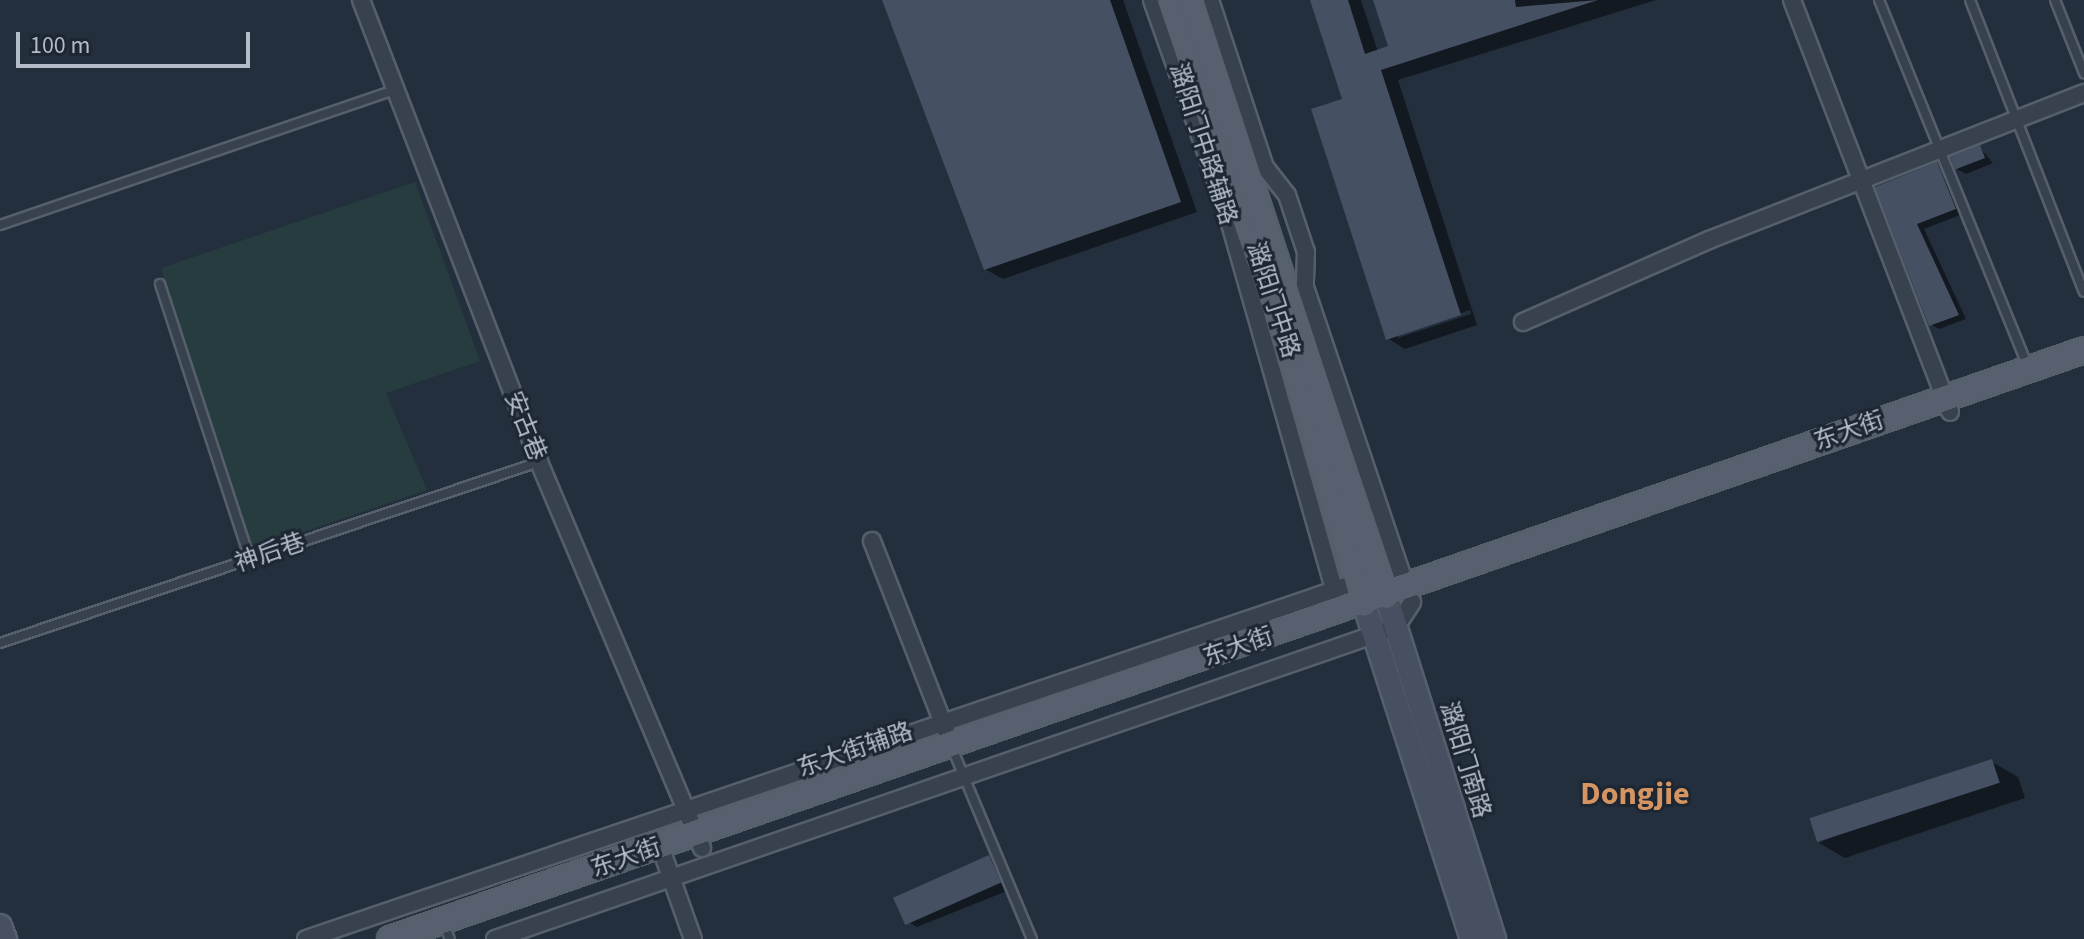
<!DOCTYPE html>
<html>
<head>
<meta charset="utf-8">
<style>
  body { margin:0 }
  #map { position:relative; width:2084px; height:939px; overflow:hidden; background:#242f3e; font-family:"Source Sans 3","Noto Sans SC",sans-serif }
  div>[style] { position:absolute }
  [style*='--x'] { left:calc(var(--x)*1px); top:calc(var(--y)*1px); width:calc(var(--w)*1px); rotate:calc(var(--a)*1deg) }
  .green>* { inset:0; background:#263c3f }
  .shadow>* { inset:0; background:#0007 }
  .building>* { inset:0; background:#455162; transform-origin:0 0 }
  .roads { filter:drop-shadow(2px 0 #565f6c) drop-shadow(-2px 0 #565f6c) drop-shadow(0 2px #565f6c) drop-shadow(0 -2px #565f6c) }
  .lane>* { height:8px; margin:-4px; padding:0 4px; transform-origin:4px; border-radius:4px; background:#38414e }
  .street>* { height:16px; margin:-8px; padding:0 8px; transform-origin:8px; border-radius:8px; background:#38414e }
  .secondary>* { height:22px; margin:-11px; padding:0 11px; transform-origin:11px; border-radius:11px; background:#465061 }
  .primary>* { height:24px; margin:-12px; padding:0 12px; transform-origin:12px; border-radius:12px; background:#56606e }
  span { translate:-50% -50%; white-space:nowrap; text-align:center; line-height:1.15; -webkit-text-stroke:6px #1d2633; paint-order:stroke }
  .street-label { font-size:24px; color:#b4bcc9 }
  .district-label { font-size:32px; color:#d59563; font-weight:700 }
  .scale { position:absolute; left:16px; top:32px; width:234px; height:36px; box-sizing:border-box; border:4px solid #b4bcc9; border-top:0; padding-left:10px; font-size:24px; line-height:28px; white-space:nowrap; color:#b4bcc9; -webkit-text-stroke:6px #1d2633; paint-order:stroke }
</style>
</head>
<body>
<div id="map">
  <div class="green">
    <i style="clip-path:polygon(415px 182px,480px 361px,386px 393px,427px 490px,253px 549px,161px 268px)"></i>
  </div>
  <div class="shadow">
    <i style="clip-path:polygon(884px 0,1123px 0,1197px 212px,1003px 279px,985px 269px)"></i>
    <i style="clip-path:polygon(evenodd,1313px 0,1361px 0,1378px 52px,1391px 48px,1375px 0,1656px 0,1398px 80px,1477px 325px,1405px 349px,1387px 338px,1344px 100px,1313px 0,1470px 310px,1471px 314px,1398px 338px,1398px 334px,1470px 310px)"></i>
    <i style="clip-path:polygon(1980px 148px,1993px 163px,1966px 174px,1957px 169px)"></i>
    <i style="clip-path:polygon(1937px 165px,1963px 214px,1924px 229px,1966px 319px,1939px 329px,1930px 324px,1878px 188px)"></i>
    <i style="clip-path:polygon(1992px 762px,2018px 777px,2025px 798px,1845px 858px,1819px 843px)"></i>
    <i style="clip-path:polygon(989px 857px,1002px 865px,1012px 889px,917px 927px,904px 919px)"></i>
  </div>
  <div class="building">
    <i style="clip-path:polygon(882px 0,1110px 0,1181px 202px,984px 270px)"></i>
    <i style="clip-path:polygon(1310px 0,1348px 0,1365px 54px,1388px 46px,1373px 0,1515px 0,1516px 7px,1598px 0,1381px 70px,1461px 315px,1386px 340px,1311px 109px,1342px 99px)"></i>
    <i style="left:1980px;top:145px;width:14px;height:32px;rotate:69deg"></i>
    <i style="clip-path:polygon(1937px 162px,1956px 209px,1917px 224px,1959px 315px,1929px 326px,1875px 187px)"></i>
    <i style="left:1992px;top:759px;width:25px;height:192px;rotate:72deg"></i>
    <i style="left:989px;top:855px;width:30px;height:105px;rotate:66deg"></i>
  </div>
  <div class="roads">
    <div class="lane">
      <i style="--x:1879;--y:0;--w:394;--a:67.9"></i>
      <i style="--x:1970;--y:0;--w:313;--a:68.7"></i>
      <i style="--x:2055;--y:0;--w:79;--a:68.3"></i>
      <i style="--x:0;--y:225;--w:416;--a:-18.9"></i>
      <i style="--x:160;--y:284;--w:289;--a:71.9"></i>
      <i style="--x:0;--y:643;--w:569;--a:-18.56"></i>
      <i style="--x:952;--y:748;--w:207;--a:67.3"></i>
      <i style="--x:443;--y:922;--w:18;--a:68"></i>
    </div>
    <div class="street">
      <i style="--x:361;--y:0;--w:495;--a:68.9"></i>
      <i style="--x:539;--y:462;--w:419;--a:67.1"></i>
      <i style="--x:1152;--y:0;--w:219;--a:70.5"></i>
      <i style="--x:1225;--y:206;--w:402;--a:74.1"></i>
      <i style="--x:1210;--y:0;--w:176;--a:71.8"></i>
      <i style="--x:1265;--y:167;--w:36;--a:52"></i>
      <i style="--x:1287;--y:195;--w:60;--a:71.6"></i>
      <i style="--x:1306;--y:252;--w:35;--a:92"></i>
      <i style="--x:1305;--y:287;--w:317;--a:71.4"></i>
      <i style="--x:1406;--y:587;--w:7;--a:-172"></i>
      <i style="--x:1792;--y:0;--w:441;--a:69"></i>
      <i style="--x:1523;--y:322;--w:203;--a:-23.8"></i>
      <i style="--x:1709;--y:240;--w:403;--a:-21.4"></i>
      <i style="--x:872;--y:541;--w:220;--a:68.7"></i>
      <i style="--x:660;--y:846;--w:99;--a:70.5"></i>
      <i style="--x:306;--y:939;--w:1117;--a:-18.74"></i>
      <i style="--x:495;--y:939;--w:953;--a:-19.1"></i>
      <i style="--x:1396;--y:627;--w:30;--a:-57"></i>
    </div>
    <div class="secondary">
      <i style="--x:1386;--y:596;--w:360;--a:72.5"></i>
      <i style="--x:1364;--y:603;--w:353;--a:72.2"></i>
      <i style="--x:0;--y:926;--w:14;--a:69"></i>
    </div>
    <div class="primary">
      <i style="--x:1170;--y:0;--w:370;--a:71.1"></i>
      <i style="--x:1290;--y:350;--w:264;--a:73.7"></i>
      <i style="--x:1191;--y:0;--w:627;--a:71.88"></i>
      <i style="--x:390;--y:939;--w:1793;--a:-19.17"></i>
    </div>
  </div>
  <div class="street-label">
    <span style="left:1203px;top:144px;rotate:72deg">潞阳门中路辅路</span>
    <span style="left:1273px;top:300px;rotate:72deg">潞阳门中路</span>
    <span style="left:525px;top:426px;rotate:68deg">安古巷</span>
    <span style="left:1849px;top:431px;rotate:-19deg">东大街</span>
    <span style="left:270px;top:553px;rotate:-19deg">神后巷</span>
    <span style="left:1238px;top:647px;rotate:-19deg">东大街</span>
    <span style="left:855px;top:750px;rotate:-19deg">东大街辅路</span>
    <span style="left:1465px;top:760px;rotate:73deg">潞阳门南路</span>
    <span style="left:626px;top:858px;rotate:-19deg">东大街</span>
  </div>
  <div class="district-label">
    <span style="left:1635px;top:794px">Dongjie</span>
  </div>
  <div class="scale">100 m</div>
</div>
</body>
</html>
